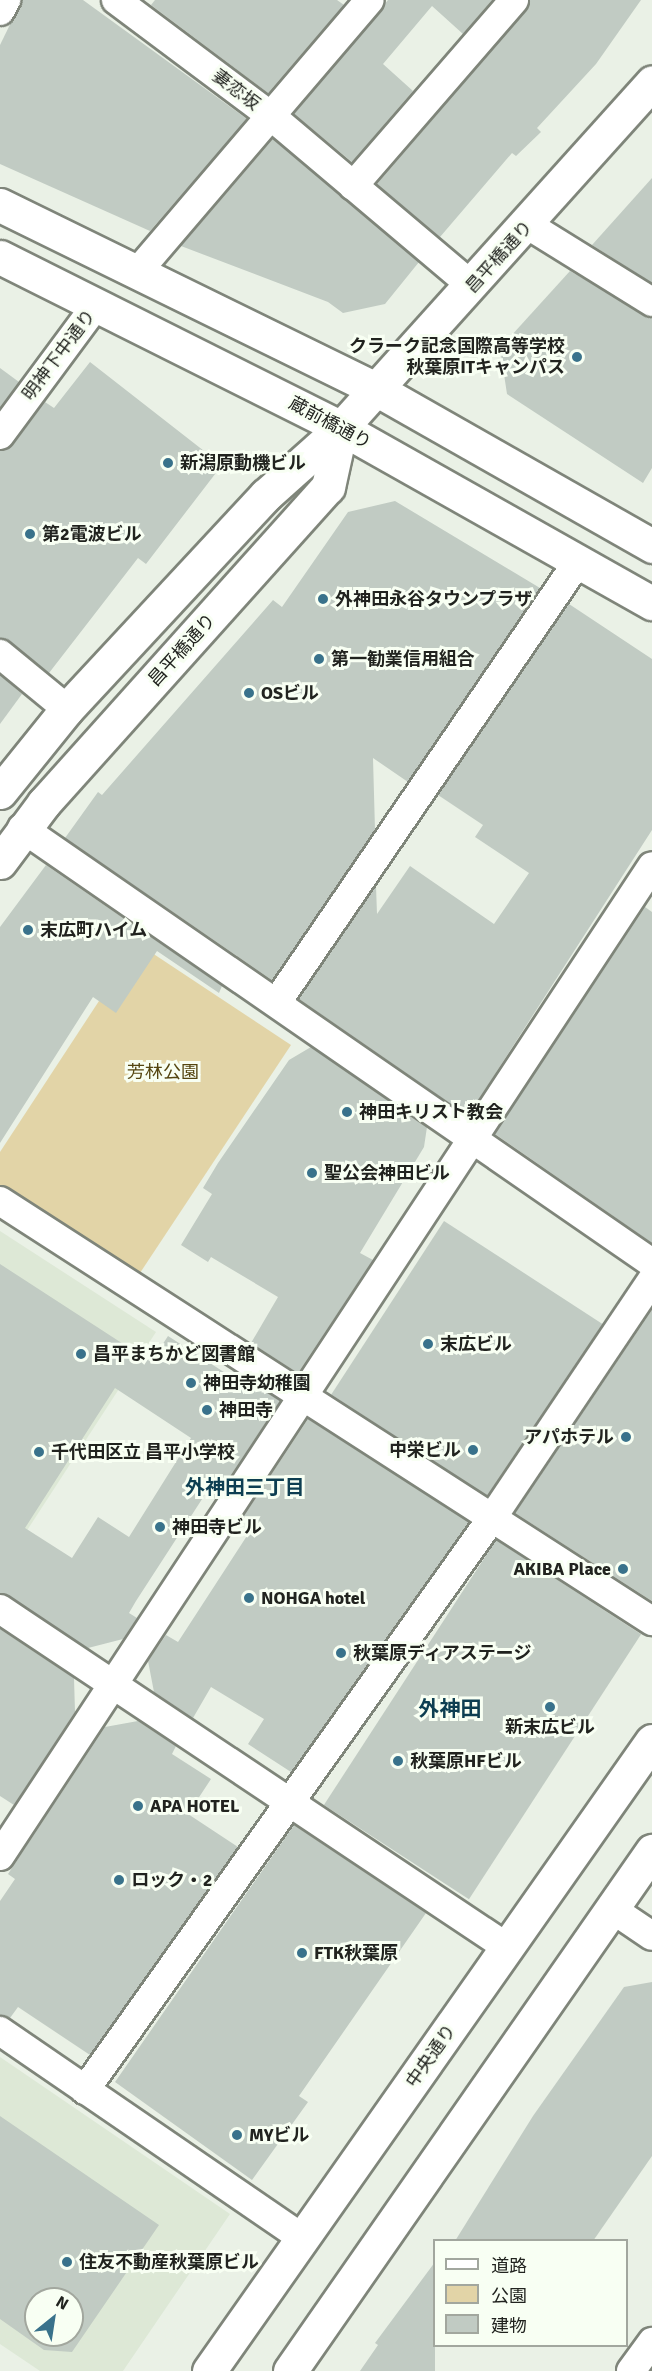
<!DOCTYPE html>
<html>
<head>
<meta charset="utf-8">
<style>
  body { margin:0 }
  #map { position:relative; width:652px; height:2371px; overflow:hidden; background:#eaf1e6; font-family:Signika,"Noto Sans JP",sans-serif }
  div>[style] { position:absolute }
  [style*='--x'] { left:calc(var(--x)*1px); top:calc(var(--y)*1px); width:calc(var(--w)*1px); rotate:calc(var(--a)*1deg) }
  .built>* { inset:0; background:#dde8d6 }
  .green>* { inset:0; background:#e2d4a7 }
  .building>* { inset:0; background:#c1cbc3; transform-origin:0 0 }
  .roads { filter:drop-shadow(2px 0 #7f857a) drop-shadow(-2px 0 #7f857a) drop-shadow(0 2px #7f857a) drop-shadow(0 -2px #7f857a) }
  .minor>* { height:28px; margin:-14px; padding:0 14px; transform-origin:14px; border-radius:14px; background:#fff }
  .tertiary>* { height:33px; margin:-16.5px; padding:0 16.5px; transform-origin:16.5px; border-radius:16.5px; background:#fff }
  .secondary>* { height:33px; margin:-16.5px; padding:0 16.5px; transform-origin:16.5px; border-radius:16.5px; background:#fff }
  .dots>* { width:16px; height:16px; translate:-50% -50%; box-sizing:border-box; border:3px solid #f8fff3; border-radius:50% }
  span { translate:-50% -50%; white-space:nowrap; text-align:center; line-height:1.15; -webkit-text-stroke:6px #f8fff3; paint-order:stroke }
  .street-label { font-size:18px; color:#21231f }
  .poi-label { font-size:18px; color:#21231f; font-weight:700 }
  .right { translate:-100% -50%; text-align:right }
  .left { translate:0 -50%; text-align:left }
  .park-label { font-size:18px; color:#544510 }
  .neighbourhood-label { font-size:20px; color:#0d3e51; font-weight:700 }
  .quarter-label { font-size:21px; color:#0d3e51; font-weight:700 }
  .legend { position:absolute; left:433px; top:2239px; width:195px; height:108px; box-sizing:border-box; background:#f8fff3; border:2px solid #a2a79e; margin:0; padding:8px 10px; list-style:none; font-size:18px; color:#21231f }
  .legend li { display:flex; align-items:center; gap:12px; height:30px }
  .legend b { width:30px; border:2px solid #a2a79e }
  .north { position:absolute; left:24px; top:2287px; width:60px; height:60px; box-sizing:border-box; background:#f8fff3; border:2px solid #a2a79e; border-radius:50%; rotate:30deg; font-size:16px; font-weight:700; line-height:24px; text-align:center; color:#21231f }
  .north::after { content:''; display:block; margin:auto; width:21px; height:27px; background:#39728b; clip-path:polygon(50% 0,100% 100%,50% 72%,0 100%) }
</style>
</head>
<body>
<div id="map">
  <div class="built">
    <i style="clip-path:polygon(0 1231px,156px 1332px,0 1572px)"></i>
    <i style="clip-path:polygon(evenodd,0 2057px,230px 2214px,123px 2371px,40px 2371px,0 2344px,0 2057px,36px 2299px,72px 2299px,72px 2335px,36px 2335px,36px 2299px)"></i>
  </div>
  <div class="green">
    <i style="clip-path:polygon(137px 943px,291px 1045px,138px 1276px,0 1185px,0 1152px)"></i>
  </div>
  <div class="building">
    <i style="clip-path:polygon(22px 0,83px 0,247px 119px,150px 231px,0 164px,0 45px)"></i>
    <i style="clip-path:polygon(155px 0,337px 0,344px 5px,268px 93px,151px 5px)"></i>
    <i style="clip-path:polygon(388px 0,492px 0,463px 34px,432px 6px,383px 64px,413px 91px,352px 162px,294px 114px)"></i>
    <i style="clip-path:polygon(530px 0,641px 0,596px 64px,537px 128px,541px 132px,516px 156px,512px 153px,440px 237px,377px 184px,526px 11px)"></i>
    <i style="clip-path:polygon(273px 139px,419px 262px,385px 304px,343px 313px,328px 302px,181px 246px)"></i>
    <i style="clip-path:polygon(652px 178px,652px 283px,592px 245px)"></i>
    <i style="clip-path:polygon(570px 271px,652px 318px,652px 468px,643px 483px,507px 394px,500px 348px)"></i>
    <i style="clip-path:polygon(90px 362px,222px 465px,146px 564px,138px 558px,49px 673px,0 638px,0 451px,13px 445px,45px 402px,54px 408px)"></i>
    <i style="clip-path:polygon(0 368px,19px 382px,0 407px)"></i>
    <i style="clip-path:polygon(395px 501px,540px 588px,408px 782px,373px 758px,375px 830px,272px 980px,65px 838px,98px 792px,102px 795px,273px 600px,282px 607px,348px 512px)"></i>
    <i style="clip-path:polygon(569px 604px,652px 659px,652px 830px,468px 1116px,299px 999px,376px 886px,377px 914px,410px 866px,494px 924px,529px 873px,475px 837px,483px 825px,438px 795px)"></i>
    <i style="clip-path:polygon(0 675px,22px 694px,0 724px)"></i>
    <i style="clip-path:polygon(46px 865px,222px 986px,219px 993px,157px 951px,116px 1013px,93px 997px,0 1143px,0 927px)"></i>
    <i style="clip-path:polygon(645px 907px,652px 912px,652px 1243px,495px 1134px)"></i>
    <i style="clip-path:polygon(311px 1047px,427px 1127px,424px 1147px,360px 1253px,373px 1260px,298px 1373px,251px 1343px,278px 1297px,211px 1257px,208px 1262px,181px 1245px,212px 1194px,203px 1188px,218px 1163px,289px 1060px)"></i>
    <i style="left:444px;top:1221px;width:189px;height:207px;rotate:33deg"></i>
    <i style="clip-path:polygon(evenodd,0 1264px,151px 1362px,168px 1336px,230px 1376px,233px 1371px,280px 1401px,215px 1499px,206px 1493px,136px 1601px,129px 1613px,137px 1618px,123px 1639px,88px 1648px,0 1593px,0 1264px,115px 1388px,191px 1438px,129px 1537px,98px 1517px,72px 1558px,25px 1528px,115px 1388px)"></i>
    <i style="clip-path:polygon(652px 1310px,652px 1601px,515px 1513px)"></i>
    <i style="clip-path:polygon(308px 1419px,469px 1522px,291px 1772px,248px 1744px,264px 1719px,211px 1687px,193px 1718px,154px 1692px,148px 1661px,166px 1635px,178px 1642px,254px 1525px,243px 1517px)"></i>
    <i style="left:496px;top:1540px;width:173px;height:316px;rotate:33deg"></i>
    <i style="clip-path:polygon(0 1629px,74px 1678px,75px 1712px,14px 1805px,0 1796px)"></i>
    <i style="clip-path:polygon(138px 1721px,176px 1746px,172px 1754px,211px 1779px,188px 1814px,238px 1847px,90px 2055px,18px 2007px,10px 2018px,0 2015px,0 1901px,15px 1879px,8px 1874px,105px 1727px)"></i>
    <i style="clip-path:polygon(294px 1825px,426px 1913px,299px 2096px,308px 2102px,252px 2180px,115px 2082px)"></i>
    <i style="clip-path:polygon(652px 1982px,652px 2156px,593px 2241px,455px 2241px,533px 2116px,624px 1987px)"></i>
    <i style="clip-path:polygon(evenodd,0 2116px,159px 2225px,72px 2352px,44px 2350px,0 2319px,0 2116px,36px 2299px,72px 2299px,72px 2335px,36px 2335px,36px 2299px)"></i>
    <i style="clip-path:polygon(435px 2262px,435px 2371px,360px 2371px,378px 2345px,375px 2343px)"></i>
  </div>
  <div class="roads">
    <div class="minor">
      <i style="--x:116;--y:0;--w:194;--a:36.8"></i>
      <i style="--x:271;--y:116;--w:263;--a:40.2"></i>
      <i style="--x:0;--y:11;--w:13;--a:-61"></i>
      <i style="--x:353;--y:186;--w:246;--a:-49.1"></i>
      <i style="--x:528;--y:225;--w:146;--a:31.8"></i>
      <i style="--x:139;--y:270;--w:355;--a:-49.5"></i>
      <i style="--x:0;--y:435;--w:163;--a:-53.5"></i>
      <i style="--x:0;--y:654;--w:87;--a:39.4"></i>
      <i style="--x:22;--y:828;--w:766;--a:34.62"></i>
      <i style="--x:277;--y:1002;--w:535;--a:-55.66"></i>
      <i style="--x:0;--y:1201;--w:776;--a:32.79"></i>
      <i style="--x:0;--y:1609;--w:611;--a:33.72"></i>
      <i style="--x:0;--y:1856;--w:1185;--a:-56.63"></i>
      <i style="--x:612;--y:1909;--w:48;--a:34"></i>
      <i style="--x:0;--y:2031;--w:366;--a:34.4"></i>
      <i style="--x:85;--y:2090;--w:702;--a:-54.57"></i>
      <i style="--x:492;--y:1518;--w:287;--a:-56.1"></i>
      <i style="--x:631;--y:2371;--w:36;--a:-54"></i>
    </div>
    <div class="tertiary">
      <i style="--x:0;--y:205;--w:419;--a:26.1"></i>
      <i style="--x:376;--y:389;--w:318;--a:29.6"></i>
      <i style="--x:0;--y:257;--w:381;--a:26.6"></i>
      <i style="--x:341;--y:428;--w:357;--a:29.4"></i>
    </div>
    <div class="secondary">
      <i style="--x:0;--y:792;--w:107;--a:-51.1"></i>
      <i style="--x:67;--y:709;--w:292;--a:-47.1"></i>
      <i style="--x:266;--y:495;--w:101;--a:-41.8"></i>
      <i style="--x:341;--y:428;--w:465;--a:-48"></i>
      <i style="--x:0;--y:862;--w:74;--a:-53.3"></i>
      <i style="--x:44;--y:803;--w:425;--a:-48.1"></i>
      <i style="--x:328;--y:487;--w:60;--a:-77.6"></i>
      <i style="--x:209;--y:2371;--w:770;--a:-54.89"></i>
      <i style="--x:290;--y:2371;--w:634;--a:-55.16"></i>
    </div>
  </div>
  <div class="dots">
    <i style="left:577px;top:357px;background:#39728b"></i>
    <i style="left:168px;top:463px;background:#39728b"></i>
    <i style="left:30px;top:534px;background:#39728b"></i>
    <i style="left:323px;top:599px;background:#39728b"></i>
    <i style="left:319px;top:659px;background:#39728b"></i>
    <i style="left:249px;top:693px;background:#39728b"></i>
    <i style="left:28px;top:930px;background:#39728b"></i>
    <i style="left:347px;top:1112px;background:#39728b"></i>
    <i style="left:312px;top:1173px;background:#39728b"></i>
    <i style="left:428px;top:1344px;background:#39728b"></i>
    <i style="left:81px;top:1354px;background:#39728b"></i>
    <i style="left:191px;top:1383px;background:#39728b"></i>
    <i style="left:207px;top:1410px;background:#39728b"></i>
    <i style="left:626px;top:1437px;background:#39728b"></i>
    <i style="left:473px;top:1450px;background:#39728b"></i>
    <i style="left:39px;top:1452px;background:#39728b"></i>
    <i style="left:160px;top:1527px;background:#39728b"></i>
    <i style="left:623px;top:1569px;background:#39728b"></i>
    <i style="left:249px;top:1598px;background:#39728b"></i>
    <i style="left:341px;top:1653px;background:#39728b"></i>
    <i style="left:550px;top:1707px;background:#39728b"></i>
    <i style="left:398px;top:1761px;background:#39728b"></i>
    <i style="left:138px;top:1806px;background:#39728b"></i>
    <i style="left:119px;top:1880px;background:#39728b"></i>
    <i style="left:302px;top:1953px;background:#39728b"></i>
    <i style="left:237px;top:2135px;background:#39728b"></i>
    <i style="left:67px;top:2262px;background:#39728b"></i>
  </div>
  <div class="street-label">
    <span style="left:236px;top:90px;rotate:37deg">妻恋坂</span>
    <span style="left:499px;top:257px;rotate:-48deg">昌平橋通り</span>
    <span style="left:59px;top:355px;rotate:-53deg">明神下中通り</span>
    <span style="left:330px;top:423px;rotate:28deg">蔵前橋通り</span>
    <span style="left:182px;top:650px;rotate:-48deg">昌平橋通り</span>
    <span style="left:431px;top:2056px;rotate:-55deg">中央通り</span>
  </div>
  <div class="poi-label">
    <span class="right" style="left:565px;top:357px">クラーク記念国際高等学校<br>秋葉原ITキャンパス</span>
    <span class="left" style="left:180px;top:463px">新潟原動機ビル</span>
    <span class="left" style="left:42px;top:534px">第2電波ビル</span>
    <span class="left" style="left:335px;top:599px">外神田永谷タウンプラザ</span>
    <span class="left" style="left:331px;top:659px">第一勧業信用組合</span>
    <span class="left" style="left:261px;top:693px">OSビル</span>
    <span class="left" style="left:40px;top:930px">末広町ハイム</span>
    <span class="left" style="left:359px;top:1112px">神田キリスト教会</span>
    <span class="left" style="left:324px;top:1173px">聖公会神田ビル</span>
    <span class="left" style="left:440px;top:1344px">末広ビル</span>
    <span class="left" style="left:93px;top:1354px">昌平まちかど図書館</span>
    <span class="left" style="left:203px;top:1383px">神田寺幼稚園</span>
    <span class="left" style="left:219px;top:1410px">神田寺</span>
    <span class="right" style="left:614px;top:1437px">アパホテル</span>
    <span class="right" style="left:461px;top:1450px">中栄ビル</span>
    <span class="left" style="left:51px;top:1452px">千代田区立 昌平小学校</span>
    <span class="left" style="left:172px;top:1527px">神田寺ビル</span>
    <span class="right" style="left:611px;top:1569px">AKIBA Place</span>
    <span class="left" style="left:261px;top:1598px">NOHGA hotel</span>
    <span class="left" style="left:353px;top:1653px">秋葉原ディアステージ</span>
    <span style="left:550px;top:1727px">新末広ビル</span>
    <span class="left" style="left:410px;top:1761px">秋葉原HFビル</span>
    <span class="left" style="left:150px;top:1806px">APA HOTEL</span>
    <span class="left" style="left:131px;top:1880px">ロック・2</span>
    <span class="left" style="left:314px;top:1953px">FTK秋葉原</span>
    <span class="left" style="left:249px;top:2135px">MYビル</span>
    <span class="left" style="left:79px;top:2262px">住友不動産秋葉原ビル</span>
  </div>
  <div class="park-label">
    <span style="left:163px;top:1072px">芳林公園</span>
  </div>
  <div class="neighbourhood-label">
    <span style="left:245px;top:1487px">外神田三丁目</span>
  </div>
  <div class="quarter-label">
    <span style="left:450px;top:1709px">外神田</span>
  </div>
  <ul class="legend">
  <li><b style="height:8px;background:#fff"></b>道路</li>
  <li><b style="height:16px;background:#e2d4a7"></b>公園</li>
  <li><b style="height:16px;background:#c1cbc3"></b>建物</li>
  </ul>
  <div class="north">N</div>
</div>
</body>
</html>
